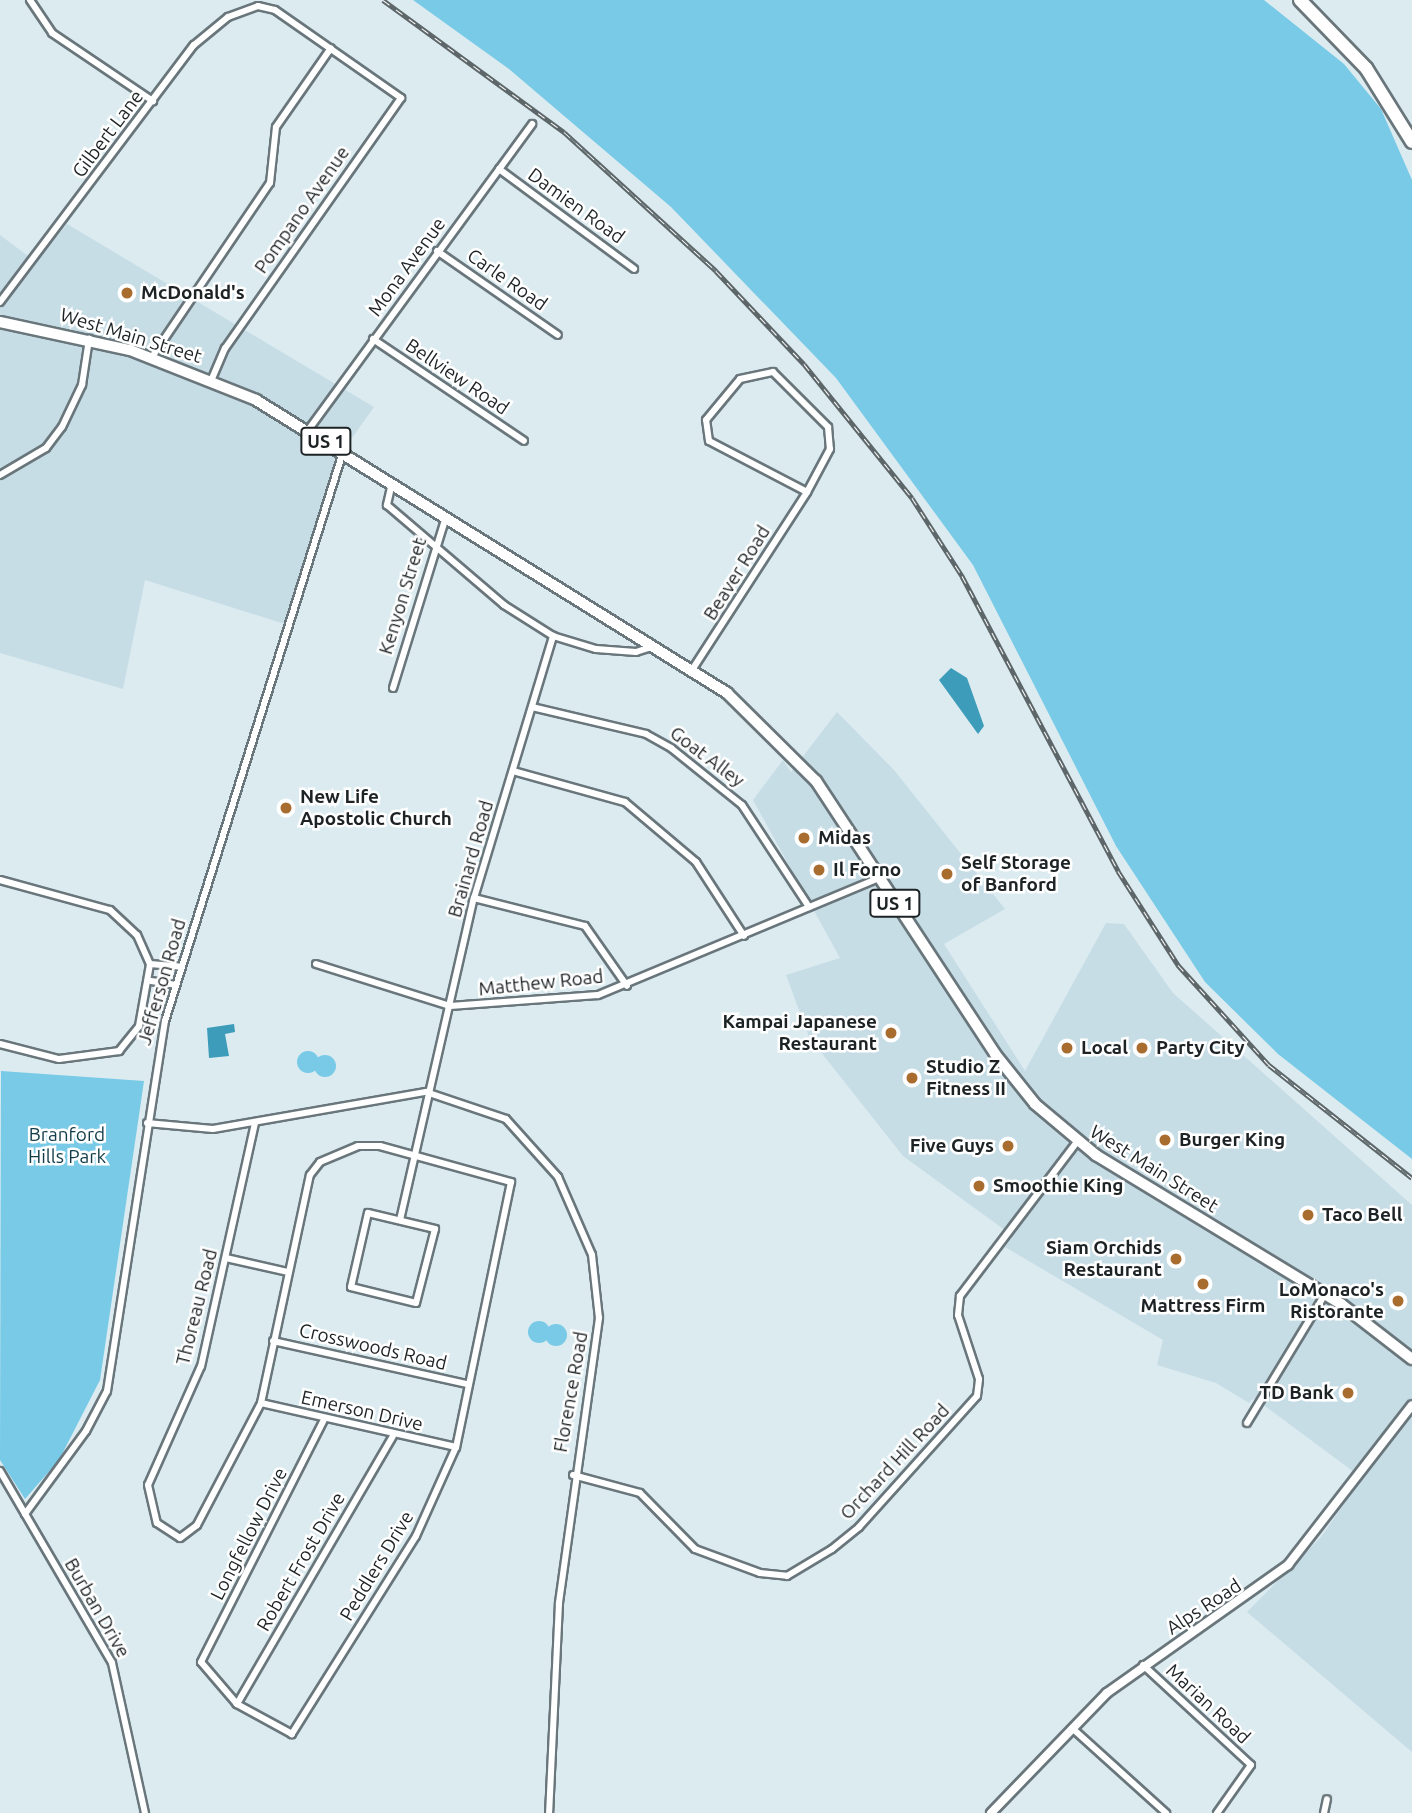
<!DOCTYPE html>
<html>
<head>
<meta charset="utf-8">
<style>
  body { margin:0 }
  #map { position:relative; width:1412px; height:1813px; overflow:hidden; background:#dbebf0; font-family:Ubuntu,sans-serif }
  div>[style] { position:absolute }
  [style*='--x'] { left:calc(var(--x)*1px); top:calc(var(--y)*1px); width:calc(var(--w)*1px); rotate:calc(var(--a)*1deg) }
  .built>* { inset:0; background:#c7dde6 }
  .green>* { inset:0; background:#78cae7 }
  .round { border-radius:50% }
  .water>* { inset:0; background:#3d9cba }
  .roads { filter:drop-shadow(2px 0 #69767b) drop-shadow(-2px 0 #69767b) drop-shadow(0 2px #69767b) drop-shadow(0 -2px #69767b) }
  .minor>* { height:6px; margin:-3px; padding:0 3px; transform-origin:3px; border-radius:3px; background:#fff }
  .tertiary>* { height:8px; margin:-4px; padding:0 4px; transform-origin:4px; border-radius:4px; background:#fff }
  .primary>* { height:10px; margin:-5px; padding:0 5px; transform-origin:5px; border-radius:5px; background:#fff }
  .motorway>* { height:12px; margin:-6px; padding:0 6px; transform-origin:6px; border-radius:6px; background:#fff }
  .rail>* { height:5px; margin-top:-2.5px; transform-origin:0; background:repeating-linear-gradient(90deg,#fff 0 8px,#5d6669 0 16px); box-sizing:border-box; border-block:2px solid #5d6669 }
  .dots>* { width:19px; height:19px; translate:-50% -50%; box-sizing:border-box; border:4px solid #fff; border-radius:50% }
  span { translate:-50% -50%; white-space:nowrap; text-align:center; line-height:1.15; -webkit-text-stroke:5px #fff; paint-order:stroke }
  .shield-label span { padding:2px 5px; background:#fff; border:2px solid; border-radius:5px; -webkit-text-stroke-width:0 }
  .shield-label { font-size:18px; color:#1d2325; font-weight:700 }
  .street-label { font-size:19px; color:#1d2325 }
  .poi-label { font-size:19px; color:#1d2325; font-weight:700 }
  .left { translate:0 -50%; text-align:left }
  .right { translate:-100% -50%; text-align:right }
  .park-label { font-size:19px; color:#123c49 }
</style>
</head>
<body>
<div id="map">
  <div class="built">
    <i style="clip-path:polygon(67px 224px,374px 407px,342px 452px,288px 625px,145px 580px,123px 689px,0 653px,0 235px,36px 262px)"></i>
    <i style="clip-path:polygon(837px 712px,894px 770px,1005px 909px,944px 944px,1025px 1071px,1106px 923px,1124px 924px,1173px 993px,1412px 1205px,1412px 1752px,1247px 1612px,1321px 1537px,1362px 1478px,1254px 1398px,1249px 1403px,1216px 1383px,1157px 1365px,1163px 1340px,1005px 1247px,1013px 1236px,903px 1156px,809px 1037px,786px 975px,840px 958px,753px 800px,783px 760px,791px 772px)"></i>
  </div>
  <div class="green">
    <i style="clip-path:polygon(413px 0,1264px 0,1344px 64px,1381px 109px,1412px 180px,1412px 1159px,1278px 1054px,1205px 982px,1116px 846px,973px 565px,836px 378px,671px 207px,509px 69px)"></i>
    <i class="round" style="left:297px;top:1051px;width:22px;height:22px"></i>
    <i class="round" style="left:314px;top:1055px;width:22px;height:22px"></i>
    <i style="clip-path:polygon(1px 1071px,144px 1081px,100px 1380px,59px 1460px,25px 1499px,0 1460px)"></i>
    <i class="round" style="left:528px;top:1321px;width:22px;height:22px"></i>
    <i class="round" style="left:545px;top:1324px;width:22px;height:22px"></i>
  </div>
  <div class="water">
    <i style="clip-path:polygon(951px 668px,967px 678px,984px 726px,978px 734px,939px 680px)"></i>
    <i style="clip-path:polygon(234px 1024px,235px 1032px,225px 1034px,229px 1056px,209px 1058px,207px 1028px)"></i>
  </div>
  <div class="roads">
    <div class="minor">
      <i style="--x:30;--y:0;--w:40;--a:56"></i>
      <i style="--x:52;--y:33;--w:122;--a:34"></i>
      <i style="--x:499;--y:169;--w:168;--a:36.5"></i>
      <i style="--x:437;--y:251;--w:147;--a:34.8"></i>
      <i style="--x:0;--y:302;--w:322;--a:-53"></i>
      <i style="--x:194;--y:45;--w:44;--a:-39.5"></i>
      <i style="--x:228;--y:17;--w:32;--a:-20"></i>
      <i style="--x:258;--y:6;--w:17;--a:13"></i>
      <i style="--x:275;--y:10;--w:154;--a:34.9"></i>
      <i style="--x:401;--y:98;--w:306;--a:125.1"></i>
      <i style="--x:225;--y:348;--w:34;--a:113"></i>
      <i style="--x:373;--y:339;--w:182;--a:34"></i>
      <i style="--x:152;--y:357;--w:210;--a:-55.9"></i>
      <i style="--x:270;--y:183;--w:56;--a:-83.9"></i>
      <i style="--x:276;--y:127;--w:96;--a:-55.2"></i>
      <i style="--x:309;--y:429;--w:378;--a:-53.8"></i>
      <i style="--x:0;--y:475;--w:53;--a:-30.4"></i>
      <i style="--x:46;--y:448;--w:26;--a:-53"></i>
      <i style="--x:62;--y:427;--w:47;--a:-64.5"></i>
      <i style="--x:82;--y:385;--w:47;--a:-81.3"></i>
      <i style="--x:392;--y:483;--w:23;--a:103"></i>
      <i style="--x:387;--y:505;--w:154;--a:40.5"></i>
      <i style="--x:504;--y:605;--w:58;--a:32.3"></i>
      <i style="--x:553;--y:636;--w:45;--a:16.8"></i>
      <i style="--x:596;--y:649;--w:40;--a:4.3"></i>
      <i style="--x:636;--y:652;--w:19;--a:-18"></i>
      <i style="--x:692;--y:670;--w:212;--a:-57.1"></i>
      <i style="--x:807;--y:492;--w:110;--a:-152.5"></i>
      <i style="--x:709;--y:441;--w:21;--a:-98"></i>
      <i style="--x:706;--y:420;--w:53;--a:-50.3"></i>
      <i style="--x:740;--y:379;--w:34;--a:-12"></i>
      <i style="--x:773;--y:372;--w:78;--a:45"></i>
      <i style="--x:828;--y:427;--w:22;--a:85"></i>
      <i style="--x:830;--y:449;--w:49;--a:118.1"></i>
      <i style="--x:393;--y:688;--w:179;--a:-72.8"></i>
      <i style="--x:532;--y:707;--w:117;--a:13.3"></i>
      <i style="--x:646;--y:734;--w:29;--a:29"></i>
      <i style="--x:671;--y:748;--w:91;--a:38.8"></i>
      <i style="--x:742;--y:805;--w:122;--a:56.7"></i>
      <i style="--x:513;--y:771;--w:116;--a:15.5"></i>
      <i style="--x:625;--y:802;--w:93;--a:40.2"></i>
      <i style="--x:696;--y:862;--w:88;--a:57"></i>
      <i style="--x:0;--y:880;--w:114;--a:15.3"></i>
      <i style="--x:110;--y:910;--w:37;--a:43"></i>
      <i style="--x:137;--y:935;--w:32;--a:66"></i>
      <i style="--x:150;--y:964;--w:32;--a:5"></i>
      <i style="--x:474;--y:898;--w:114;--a:14.2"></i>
      <i style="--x:585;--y:926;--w:73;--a:55"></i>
      <i style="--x:316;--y:964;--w:140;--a:17.4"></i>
      <i style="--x:450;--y:1006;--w:148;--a:-4.3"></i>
      <i style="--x:598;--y:995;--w:304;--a:-22.6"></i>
      <i style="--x:151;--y:981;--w:25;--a:9"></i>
      <i style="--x:0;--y:1044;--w:61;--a:14.3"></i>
      <i style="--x:59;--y:1059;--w:61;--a:-7.6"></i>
      <i style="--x:119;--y:1051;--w:32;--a:-51"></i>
      <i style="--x:139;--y:1026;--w:63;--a:-79.9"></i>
      <i style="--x:147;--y:1123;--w:66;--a:5.2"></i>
      <i style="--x:213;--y:1129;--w:216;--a:-9.9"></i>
      <i style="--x:426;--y:1092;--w:84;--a:18.6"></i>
      <i style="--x:506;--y:1119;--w:78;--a:48.1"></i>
      <i style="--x:558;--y:1177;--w:85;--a:66.4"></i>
      <i style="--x:592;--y:1255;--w:63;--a:83.7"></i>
      <i style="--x:599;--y:1318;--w:288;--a:98"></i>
      <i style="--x:559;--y:1603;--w:210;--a:92.7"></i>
      <i style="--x:255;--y:1123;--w:249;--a:102.5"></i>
      <i style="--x:201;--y:1366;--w:130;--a:114"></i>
      <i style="--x:148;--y:1485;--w:39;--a:77"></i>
      <i style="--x:157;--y:1523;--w:27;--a:33"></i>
      <i style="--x:180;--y:1538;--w:21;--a:-37"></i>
      <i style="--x:197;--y:1525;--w:138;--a:-62.3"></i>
      <i style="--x:261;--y:1403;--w:233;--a:-77.9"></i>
      <i style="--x:310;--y:1175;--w:16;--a:-52"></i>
      <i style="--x:320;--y:1162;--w:41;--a:-22.8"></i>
      <i style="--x:358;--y:1146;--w:22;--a:0"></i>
      <i style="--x:380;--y:1146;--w:136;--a:15.4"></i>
      <i style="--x:511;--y:1182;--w:271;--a:101.7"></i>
      <i style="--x:456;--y:1447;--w:98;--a:114.2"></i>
      <i style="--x:416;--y:1536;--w:234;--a:122.1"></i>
      <i style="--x:292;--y:1734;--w:63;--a:-151.4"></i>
      <i style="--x:237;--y:1704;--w:55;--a:-130.6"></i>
      <i style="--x:201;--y:1662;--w:271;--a:-63.1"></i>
      <i style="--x:368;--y:1213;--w:69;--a:13.4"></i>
      <i style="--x:435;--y:1229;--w:76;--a:104.4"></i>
      <i style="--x:416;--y:1303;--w:67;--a:-166.2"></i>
      <i style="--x:351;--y:1287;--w:76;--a:-77.1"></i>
      <i style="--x:400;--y:1220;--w:330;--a:-77.1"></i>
      <i style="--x:474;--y:898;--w:274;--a:-73.2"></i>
      <i style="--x:226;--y:1258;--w:64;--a:12.7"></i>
      <i style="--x:273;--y:1341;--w:199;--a:12.5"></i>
      <i style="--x:261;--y:1403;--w:200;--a:12.7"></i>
      <i style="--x:1247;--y:1423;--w:151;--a:-58.8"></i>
      <i style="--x:0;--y:1471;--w:222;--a:59.7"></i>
      <i style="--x:112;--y:1663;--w:154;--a:77.6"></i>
      <i style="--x:573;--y:1475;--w:69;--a:15"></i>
      <i style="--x:640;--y:1493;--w:78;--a:45.5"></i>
      <i style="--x:695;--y:1549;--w:69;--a:20.3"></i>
      <i style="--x:760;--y:1573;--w:27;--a:6"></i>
      <i style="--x:787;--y:1576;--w:52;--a:-31"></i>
      <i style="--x:832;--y:1549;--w:35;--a:-39"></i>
      <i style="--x:859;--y:1527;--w:176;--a:-48"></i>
      <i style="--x:977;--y:1396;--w:17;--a:-83"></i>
      <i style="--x:979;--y:1379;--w:67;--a:-108.2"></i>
      <i style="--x:958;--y:1315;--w:19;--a:-84"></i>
      <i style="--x:960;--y:1296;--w:193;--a:-52.8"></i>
      <i style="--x:25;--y:1514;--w:103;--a:-53.7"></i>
      <i style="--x:86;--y:1431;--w:45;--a:-62.3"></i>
      <i style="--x:107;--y:1391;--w:375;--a:-81.1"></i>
      <i style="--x:165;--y:1021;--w:596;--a:-72.63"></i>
      <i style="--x:1143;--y:1665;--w:147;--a:42.8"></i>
      <i style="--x:1251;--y:1765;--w:59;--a:125.3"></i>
      <i style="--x:237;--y:1704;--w:310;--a:-59.8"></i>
      <i style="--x:1072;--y:1728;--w:127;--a:42.1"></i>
      <i style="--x:1324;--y:1813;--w:14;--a:-78"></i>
    </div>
    <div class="tertiary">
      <i style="--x:991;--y:1813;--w:167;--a:-46"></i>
      <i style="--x:1107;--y:1693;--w:222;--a:-35.3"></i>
      <i style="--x:1288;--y:1565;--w:202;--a:-52.2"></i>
    </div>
    <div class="primary">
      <i style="--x:0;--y:322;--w:133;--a:12.2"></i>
      <i style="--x:130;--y:350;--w:136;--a:21.6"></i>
      <i style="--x:256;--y:400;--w:555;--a:31.88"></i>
      <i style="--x:727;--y:693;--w:125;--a:44.7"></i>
      <i style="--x:816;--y:781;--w:326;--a:56.7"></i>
      <i style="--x:995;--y:1054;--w:64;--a:51.3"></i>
      <i style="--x:1035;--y:1104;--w:80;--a:39.9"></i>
      <i style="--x:1096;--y:1155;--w:287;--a:31.3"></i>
      <i style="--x:1341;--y:1304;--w:90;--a:37.8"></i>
    </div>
    <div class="motorway">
      <i style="--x:1300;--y:0;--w:95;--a:45.9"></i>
      <i style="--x:1366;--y:68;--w:87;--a:58.1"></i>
    </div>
  </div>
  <div class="rail">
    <i style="--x:383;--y:0;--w:224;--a:36.1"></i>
    <i style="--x:564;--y:132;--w:206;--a:42.4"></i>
    <i style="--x:716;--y:271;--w:128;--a:46.6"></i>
    <i style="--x:804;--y:364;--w:172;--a:51.1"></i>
    <i style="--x:912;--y:498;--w:93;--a:57.3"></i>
    <i style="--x:962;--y:576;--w:334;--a:62.1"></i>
    <i style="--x:1118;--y:871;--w:112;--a:57.4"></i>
    <i style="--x:1178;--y:965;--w:135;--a:47.7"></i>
    <i style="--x:1269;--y:1065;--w:182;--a:38.3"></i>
  </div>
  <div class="dots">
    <i style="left:127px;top:293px;background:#a96c2f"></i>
    <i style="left:286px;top:808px;background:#a96c2f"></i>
    <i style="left:804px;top:838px;background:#a96c2f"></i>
    <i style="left:819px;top:870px;background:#a96c2f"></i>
    <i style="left:947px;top:874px;background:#a96c2f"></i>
    <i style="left:891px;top:1033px;background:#a96c2f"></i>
    <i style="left:1067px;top:1048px;background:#a96c2f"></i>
    <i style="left:1142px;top:1048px;background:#a96c2f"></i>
    <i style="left:912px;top:1078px;background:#a96c2f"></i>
    <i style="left:1165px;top:1140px;background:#a96c2f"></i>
    <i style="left:1008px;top:1146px;background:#a96c2f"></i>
    <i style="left:979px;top:1186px;background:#a96c2f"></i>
    <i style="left:1308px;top:1215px;background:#a96c2f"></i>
    <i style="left:1176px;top:1259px;background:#a96c2f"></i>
    <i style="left:1203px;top:1284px;background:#a96c2f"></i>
    <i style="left:1398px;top:1301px;background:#a96c2f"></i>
    <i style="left:1348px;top:1393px;background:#a96c2f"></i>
  </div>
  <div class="shield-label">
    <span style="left:326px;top:441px">US 1</span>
    <span style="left:895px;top:903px">US 1</span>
  </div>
  <div class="street-label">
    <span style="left:108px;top:134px;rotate:-53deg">Gilbert Lane</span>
    <span style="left:576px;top:206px;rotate:36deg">Damien Road</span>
    <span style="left:302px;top:210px;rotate:-55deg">Pompano Avenue</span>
    <span style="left:407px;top:267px;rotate:-54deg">Mona Avenue</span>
    <span style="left:507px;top:280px;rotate:35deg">Carle Road</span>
    <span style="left:131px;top:336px;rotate:17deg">West Main Street</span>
    <span style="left:457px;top:377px;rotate:34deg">Bellview Road</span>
    <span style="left:737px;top:573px;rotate:-58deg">Beaver Road</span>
    <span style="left:403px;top:596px;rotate:-73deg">Kenyon Street</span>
    <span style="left:707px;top:757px;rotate:37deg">Goat Alley</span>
    <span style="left:471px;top:859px;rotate:-74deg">Brainard Road</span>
    <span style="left:162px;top:982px;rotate:-74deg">Jefferson Road</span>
    <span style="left:541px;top:983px;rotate:-6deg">Matthew Road</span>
    <span style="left:1154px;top:1169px;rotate:32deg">West Main Street</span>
    <span style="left:197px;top:1307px;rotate:-76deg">Thoreau Road</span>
    <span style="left:373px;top:1347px;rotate:13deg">Crosswoods Road</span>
    <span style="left:571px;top:1392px;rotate:-80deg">Florence Road</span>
    <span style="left:362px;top:1411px;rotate:13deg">Emerson Drive</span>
    <span style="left:895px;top:1462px;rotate:-47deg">Orchard Hill Road</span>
    <span style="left:249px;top:1534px;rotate:-63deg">Longfellow Drive</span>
    <span style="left:301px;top:1562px;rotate:-60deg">Robert Frost Drive</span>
    <span style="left:377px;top:1566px;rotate:-59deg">Peddlers Drive</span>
    <span style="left:1204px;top:1607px;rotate:-33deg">Alps Road</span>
    <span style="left:97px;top:1608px;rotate:60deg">Burban Drive</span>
    <span style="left:1208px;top:1704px;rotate:43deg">Marian Road</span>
  </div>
  <div class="poi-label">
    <span class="left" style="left:141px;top:293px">McDonald's</span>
    <span class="left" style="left:300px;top:808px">New Life<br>Apostolic Church</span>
    <span class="left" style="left:818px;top:838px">Midas</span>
    <span class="left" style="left:961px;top:874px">Self Storage<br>of Banford</span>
    <span class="left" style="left:833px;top:870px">Il Forno</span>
    <span class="right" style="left:877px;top:1033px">Kampai Japanese<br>Restaurant</span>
    <span class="left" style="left:1081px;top:1048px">Local</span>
    <span class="left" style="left:1156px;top:1048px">Party City</span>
    <span class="left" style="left:926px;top:1078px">Studio Z<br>Fitness II</span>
    <span class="left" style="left:1179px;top:1140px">Burger King</span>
    <span class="right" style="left:994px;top:1146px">Five Guys</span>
    <span class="left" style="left:993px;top:1186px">Smoothie King</span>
    <span class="left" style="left:1322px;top:1215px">Taco Bell</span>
    <span class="right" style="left:1162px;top:1259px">Siam Orchids<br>Restaurant</span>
    <span class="right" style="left:1384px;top:1301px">LoMonaco's<br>Ristorante</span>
    <span style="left:1203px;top:1306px">Mattress Firm</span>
    <span class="right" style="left:1334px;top:1393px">TD Bank</span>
  </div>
  <div class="park-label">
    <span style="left:67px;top:1146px">Branford<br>Hills Park</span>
  </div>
</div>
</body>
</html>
